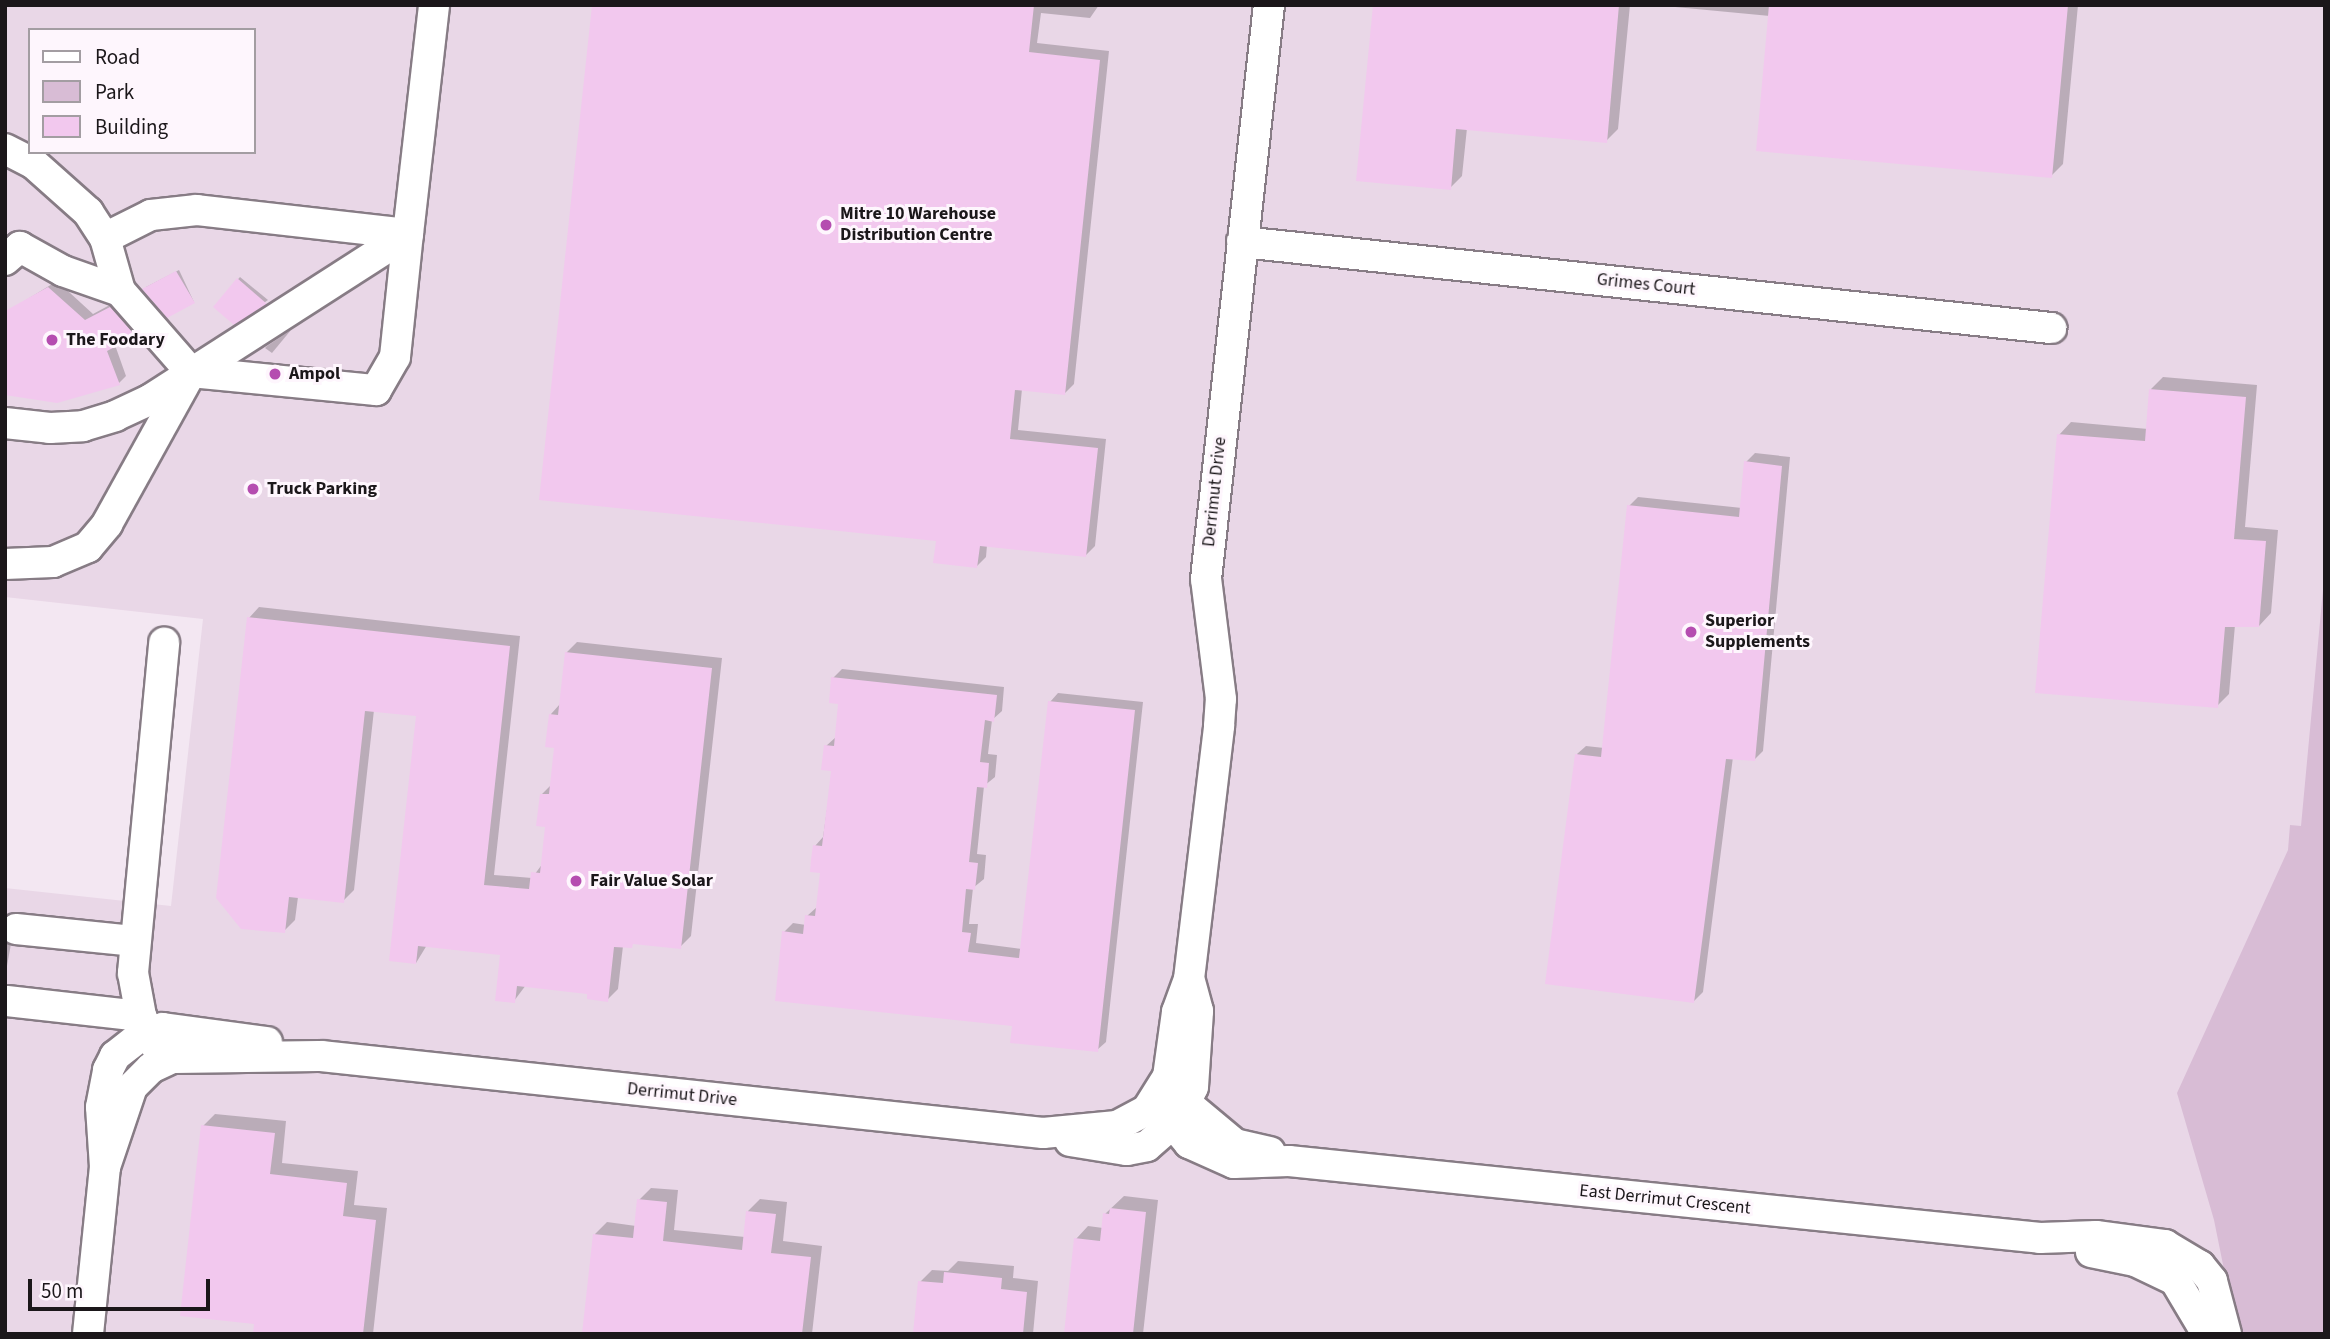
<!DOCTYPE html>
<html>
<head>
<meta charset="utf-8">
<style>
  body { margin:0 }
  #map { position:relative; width:2330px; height:1339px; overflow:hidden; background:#f3e7f2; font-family:"Source Sans 3",sans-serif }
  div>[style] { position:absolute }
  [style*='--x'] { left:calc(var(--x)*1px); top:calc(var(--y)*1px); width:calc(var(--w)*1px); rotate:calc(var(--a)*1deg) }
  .built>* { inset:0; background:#e9d7e7 }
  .green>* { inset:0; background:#d8bcd5 }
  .shadow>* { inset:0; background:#0003 }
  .building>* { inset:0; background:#f2c8ee }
  .roads { filter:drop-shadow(2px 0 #877c85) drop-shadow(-2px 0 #877c85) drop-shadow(0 2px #877c85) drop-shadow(0 -2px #877c85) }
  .minor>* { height:30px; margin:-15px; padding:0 15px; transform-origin:15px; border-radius:15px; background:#fff }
  .dots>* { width:19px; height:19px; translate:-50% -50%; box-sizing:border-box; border:4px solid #fef6fd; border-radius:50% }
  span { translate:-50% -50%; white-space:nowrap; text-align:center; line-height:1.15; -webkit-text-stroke:6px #fef6fd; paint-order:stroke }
  .poi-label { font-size:18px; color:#1b171a; font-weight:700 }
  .left { translate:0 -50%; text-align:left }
  .street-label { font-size:18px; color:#1b171a }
  .frame { position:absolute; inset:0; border:7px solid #1b171a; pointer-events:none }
  .legend { position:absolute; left:28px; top:28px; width:228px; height:126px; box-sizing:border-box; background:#fef6fd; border:2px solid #a39da2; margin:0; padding:9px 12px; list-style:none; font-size:21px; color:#1b171a }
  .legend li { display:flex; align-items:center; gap:14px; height:35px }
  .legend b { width:35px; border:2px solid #a39da2 }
  .scale { position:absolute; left:28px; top:1279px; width:182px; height:32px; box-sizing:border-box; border:4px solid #1b171a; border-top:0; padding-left:9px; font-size:21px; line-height:24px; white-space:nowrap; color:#1b171a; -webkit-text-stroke:5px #fef6fd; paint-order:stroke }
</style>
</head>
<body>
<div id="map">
  <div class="built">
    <i style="clip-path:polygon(evenodd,5px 5px,2325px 5px,2325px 1334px,5px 1334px,5px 888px,171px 906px,203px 619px,5px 597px,5px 5px,30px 30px,254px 30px,254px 152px,30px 152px,30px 30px)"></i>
  </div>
  <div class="green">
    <i style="clip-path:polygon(2325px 568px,2325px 1334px,2237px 1334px,2214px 1220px,2177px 1093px,2288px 850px,2290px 825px,2301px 826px)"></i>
  </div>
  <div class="shadow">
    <i style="clip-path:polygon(593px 5px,1099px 5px,1090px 18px,1041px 13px,1037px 43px,1109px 51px,1074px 384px,1065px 393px,1022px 389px,1018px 430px,1106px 439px,1095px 546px,1086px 555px,987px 545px,986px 557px,977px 566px,938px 540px)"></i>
    <i style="clip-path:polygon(1374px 5px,1630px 5px,1618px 129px,1606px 141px,1467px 128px,1462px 176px,1450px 188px)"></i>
    <i style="clip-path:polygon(1654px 5px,2078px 5px,2063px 164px,2051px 176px,1770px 16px)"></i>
    <i style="clip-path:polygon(179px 270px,194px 302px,146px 287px)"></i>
    <i style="clip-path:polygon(240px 277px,268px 300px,235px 323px,215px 306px)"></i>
    <i style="clip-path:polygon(57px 281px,93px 314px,119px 300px,142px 327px,115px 345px,126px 376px,119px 383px,5px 313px)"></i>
    <i style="clip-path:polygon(291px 330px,272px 353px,265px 348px,267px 346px)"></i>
    <i style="clip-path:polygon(2163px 377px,2257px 385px,2245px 527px,2278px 530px,2271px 613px,2259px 626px,2235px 625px,2229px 694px,2217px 706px,2059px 435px,2071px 422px,2148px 429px,2151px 389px)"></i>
    <i style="clip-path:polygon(1755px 453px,1790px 457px,1763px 751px,1755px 759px,1733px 757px,1703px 992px,1694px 1001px,1577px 754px,1586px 746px,1604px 748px,1629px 506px,1638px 497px,1742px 508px,1746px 462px)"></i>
    <i style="clip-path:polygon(259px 607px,520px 636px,494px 875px,532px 878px,543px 863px,547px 826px,542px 794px,552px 784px,556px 747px,551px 714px,560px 704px,566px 653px,577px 642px,722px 658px,691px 936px,680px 947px,636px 942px,623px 946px,618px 989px,607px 1000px,589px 992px,526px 985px,514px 1001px,502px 953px,427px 945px,416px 963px,418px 715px,374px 710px,354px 890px,343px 901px,298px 897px,295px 920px,284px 931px,249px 618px)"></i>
    <i style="clip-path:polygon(842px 669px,1004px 687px,1002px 711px,992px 720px,988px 754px,997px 755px,995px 777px,984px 786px,977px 854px,986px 855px,984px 879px,973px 888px,969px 924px,978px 924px,976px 943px,1022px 949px,1050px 702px,1058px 693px,1143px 702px,1106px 1042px,1097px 1050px,1014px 1025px,784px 932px,793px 923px,806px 925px,807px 916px,817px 907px,822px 871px,815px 846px,823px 837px,833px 769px,826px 746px,836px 737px,840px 703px,833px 678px)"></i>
    <i style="clip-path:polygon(5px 914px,11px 915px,14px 927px,5px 977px)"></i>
    <i style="clip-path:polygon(215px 1114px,286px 1121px,282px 1163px,358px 1171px,354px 1205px,387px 1208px,373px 1334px,255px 1334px,256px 1323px,203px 1126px)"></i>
    <i style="clip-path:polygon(651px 1188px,678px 1190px,674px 1230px,745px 1237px,748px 1211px,760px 1199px,787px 1202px,783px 1241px,822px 1246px,812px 1334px,584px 1334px,595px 1234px,607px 1222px,636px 1226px,639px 1200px)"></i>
    <i style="clip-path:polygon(1124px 1196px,1158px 1200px,1143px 1334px,1065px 1334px,1076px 1239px,1088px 1226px,1103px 1228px,1105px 1214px)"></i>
    <i style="clip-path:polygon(958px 1261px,1014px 1266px,1013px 1278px,1038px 1281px,1033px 1334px,914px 1334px,920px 1282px,932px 1270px,948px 1271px)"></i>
  </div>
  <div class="building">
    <i style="clip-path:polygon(592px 5px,1034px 5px,1029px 52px,1100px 60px,1065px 395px,1015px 390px,1010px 439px,1098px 448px,1086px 557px,980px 546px,977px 568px,933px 563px,936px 541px,539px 500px)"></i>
    <i style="clip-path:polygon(1373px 5px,1619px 5px,1607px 143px,1456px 129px,1451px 190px,1356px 181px)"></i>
    <i style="clip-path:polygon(1769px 5px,2068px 5px,2052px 178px,1756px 151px)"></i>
    <i style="clip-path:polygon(176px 271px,195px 303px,167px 318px,142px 289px)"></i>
    <i style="clip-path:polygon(237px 278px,267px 304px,234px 325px,213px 307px)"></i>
    <i style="clip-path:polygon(48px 287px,85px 320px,110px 307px,136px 336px,107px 351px,120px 385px,57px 403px,5px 395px,5px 311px)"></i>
    <i style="clip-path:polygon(2149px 389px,2246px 397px,2234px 539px,2266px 541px,2259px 627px,2225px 627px,2218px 708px,2035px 693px,2057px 434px,2145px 441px)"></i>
    <i style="clip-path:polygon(1744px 461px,1782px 466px,1755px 761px,1726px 759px,1694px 1003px,1545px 984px,1575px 754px,1601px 757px,1627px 505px,1739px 517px)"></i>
    <i style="clip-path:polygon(247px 617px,510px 646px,484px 885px,529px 889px,531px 872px,540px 873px,545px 827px,536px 826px,540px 794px,549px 794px,554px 748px,545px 747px,549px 714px,558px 715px,565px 652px,712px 668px,681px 949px,633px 944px,632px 948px,614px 947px,608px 1002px,587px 999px,587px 994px,517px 986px,515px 1003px,495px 1001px,500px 955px,418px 946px,416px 964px,389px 961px,416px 716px,365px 711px,344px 903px,289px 897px,285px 933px,241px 929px,216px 898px)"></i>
    <i style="clip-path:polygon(831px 677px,997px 695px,994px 722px,985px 720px,980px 762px,989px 763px,987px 788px,977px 787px,969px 862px,978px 863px,975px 890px,966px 889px,962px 932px,971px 933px,968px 952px,1019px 958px,1048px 701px,1135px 710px,1098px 1052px,1010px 1043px,1012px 1026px,775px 1001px,782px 931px,803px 934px,805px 915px,815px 916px,820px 873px,810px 872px,811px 859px,813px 845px,822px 846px,831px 771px,821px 770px,824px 745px,834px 746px,838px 704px,829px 703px)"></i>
    <i style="clip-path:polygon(201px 1125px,275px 1133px,270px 1174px,347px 1183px,343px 1216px,376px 1220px,363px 1334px,253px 1334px,254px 1324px,180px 1316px)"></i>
    <i style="clip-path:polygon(637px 1199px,667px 1202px,663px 1241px,742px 1250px,746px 1211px,776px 1214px,771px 1253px,811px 1257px,802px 1334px,582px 1334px,593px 1234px,633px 1238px)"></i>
    <i style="clip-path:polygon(1110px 1208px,1146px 1212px,1133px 1334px,1064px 1334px,1074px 1238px,1100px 1241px,1103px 1213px,1109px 1214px)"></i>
    <i style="clip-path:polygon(944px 1272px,1002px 1278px,1001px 1289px,1027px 1292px,1023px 1334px,913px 1334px,918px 1281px,943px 1283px)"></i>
  </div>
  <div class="roads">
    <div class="minor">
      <i style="--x:5;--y:149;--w:31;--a:27"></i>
      <i style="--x:33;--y:163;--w:74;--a:41.7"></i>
      <i style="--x:88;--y:212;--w:31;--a:57"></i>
      <i style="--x:105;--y:238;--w:55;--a:74.2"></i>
      <i style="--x:120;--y:291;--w:108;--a:48.8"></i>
      <i style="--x:191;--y:372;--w:186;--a:5.6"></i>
      <i style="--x:376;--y:390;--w:38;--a:-60"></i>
      <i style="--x:395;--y:357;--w:124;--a:-84"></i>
      <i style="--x:105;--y:238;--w:51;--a:-26.6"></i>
      <i style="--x:151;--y:215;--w:46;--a:-6.2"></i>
      <i style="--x:197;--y:210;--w:212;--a:6.5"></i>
      <i style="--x:408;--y:234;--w:230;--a:-83.5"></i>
      <i style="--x:1242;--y:242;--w:814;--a:6.07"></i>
      <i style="--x:5;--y:260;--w:20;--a:-41"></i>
      <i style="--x:20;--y:247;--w:49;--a:29.2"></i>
      <i style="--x:63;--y:271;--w:60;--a:19.3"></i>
      <i style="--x:5;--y:423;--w:45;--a:6.3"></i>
      <i style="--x:50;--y:428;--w:33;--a:-3"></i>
      <i style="--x:83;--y:426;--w:34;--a:-17"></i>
      <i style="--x:115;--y:416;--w:40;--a:-25"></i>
      <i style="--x:151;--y:399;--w:305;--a:-32.7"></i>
      <i style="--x:5;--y:564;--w:48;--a:-2.4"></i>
      <i style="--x:53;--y:562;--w:38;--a:-23"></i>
      <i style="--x:88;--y:547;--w:30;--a:-50"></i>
      <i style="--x:107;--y:524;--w:167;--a:-61"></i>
      <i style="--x:16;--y:929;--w:120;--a:5.8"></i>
      <i style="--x:7;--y:1001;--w:135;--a:6.4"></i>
      <i style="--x:157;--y:1048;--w:36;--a:-117"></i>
      <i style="--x:141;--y:1016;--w:44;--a:-100.5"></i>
      <i style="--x:133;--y:973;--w:332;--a:-84.6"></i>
      <i style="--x:1154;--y:1101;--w:55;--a:50.2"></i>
      <i style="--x:1189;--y:1143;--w:49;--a:24"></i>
      <i style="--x:1234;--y:1163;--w:55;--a:-2.1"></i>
      <i style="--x:1289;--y:1161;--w:755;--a:5.85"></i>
      <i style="--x:2040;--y:1238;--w:56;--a:-2"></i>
      <i style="--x:2096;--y:1236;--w:70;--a:7.4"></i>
      <i style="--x:2165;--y:1245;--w:41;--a:31"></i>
      <i style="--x:2200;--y:1266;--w:19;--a:51"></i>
      <i style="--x:2212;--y:1281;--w:55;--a:75.2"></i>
      <i style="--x:1168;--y:1102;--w:19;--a:6"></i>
      <i style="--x:1187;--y:1104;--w:62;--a:39.8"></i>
      <i style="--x:1235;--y:1144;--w:36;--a:13"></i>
      <i style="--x:1070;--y:1141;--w:58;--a:9"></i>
      <i style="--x:1127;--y:1150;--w:20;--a:-11"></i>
      <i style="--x:1147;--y:1146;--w:43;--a:-41.2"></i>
      <i style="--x:1179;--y:1118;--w:34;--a:-66"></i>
      <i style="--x:1193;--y:1087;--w:76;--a:-86.2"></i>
      <i style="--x:1198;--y:1011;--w:30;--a:-105"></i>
      <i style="--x:105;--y:1167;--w:84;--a:-71.4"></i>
      <i style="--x:132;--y:1087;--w:27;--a:-45"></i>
      <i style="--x:151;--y:1068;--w:23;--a:-25"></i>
      <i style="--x:172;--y:1058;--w:149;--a:-0.8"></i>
      <i style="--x:321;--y:1056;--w:726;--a:6.09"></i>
      <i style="--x:1043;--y:1133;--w:74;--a:-5.4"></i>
      <i style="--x:1117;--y:1126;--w:34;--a:-28"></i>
      <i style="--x:1147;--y:1110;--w:39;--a:-58"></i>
      <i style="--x:1168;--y:1077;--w:66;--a:-82.1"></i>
      <i style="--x:1177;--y:1012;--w:35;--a:-70"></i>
      <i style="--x:1189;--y:979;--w:255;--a:-83.2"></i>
      <i style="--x:1219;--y:726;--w:27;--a:-86"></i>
      <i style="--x:1221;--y:699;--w:121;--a:-97.1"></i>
      <i style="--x:1206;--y:579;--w:577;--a:-83.74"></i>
      <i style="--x:2091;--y:1252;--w:45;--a:11.6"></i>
      <i style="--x:2135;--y:1261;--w:44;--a:25.4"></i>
      <i style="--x:2175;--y:1280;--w:63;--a:59.3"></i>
      <i style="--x:88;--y:1334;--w:168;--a:-84.2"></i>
      <i style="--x:105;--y:1167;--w:60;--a:-93.8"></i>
      <i style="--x:101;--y:1107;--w:38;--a:-79"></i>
      <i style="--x:108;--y:1070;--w:16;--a:-63"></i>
      <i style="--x:115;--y:1056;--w:33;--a:-38"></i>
      <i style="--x:141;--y:1036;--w:23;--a:-20"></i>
      <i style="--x:163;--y:1028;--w:105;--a:7.7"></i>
    </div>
  </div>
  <div class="dots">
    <i style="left:826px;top:225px;background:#b54db0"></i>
    <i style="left:52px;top:340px;background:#b54db0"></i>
    <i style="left:275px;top:374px;background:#b54db0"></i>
    <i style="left:253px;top:489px;background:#b54db0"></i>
    <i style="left:1691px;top:632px;background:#b54db0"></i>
    <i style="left:576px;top:881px;background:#b54db0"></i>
  </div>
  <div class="poi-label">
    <span class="left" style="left:840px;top:225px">Mitre 10 Warehouse<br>Distribution Centre</span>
    <span class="left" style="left:66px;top:340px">The Foodary</span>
    <span class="left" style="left:289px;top:374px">Ampol</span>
    <span class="left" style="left:267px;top:489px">Truck Parking</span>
    <span class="left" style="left:1705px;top:632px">Superior<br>Supplements</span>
    <span class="left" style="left:590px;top:881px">Fair Value Solar</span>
  </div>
  <div class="street-label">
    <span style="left:1646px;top:285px;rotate:6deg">Grimes Court</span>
    <span style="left:1215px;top:492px;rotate:-84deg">Derrimut Drive</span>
    <span style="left:682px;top:1095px;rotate:6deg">Derrimut Drive</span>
    <span style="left:1665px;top:1200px;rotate:6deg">East Derrimut Crescent</span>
  </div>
  <div class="frame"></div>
  <ul class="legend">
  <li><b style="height:9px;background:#fff"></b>Road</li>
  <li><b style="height:19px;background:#d8bcd5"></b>Park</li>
  <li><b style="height:19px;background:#f2c8ee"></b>Building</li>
  </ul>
  <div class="scale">50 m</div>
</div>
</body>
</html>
